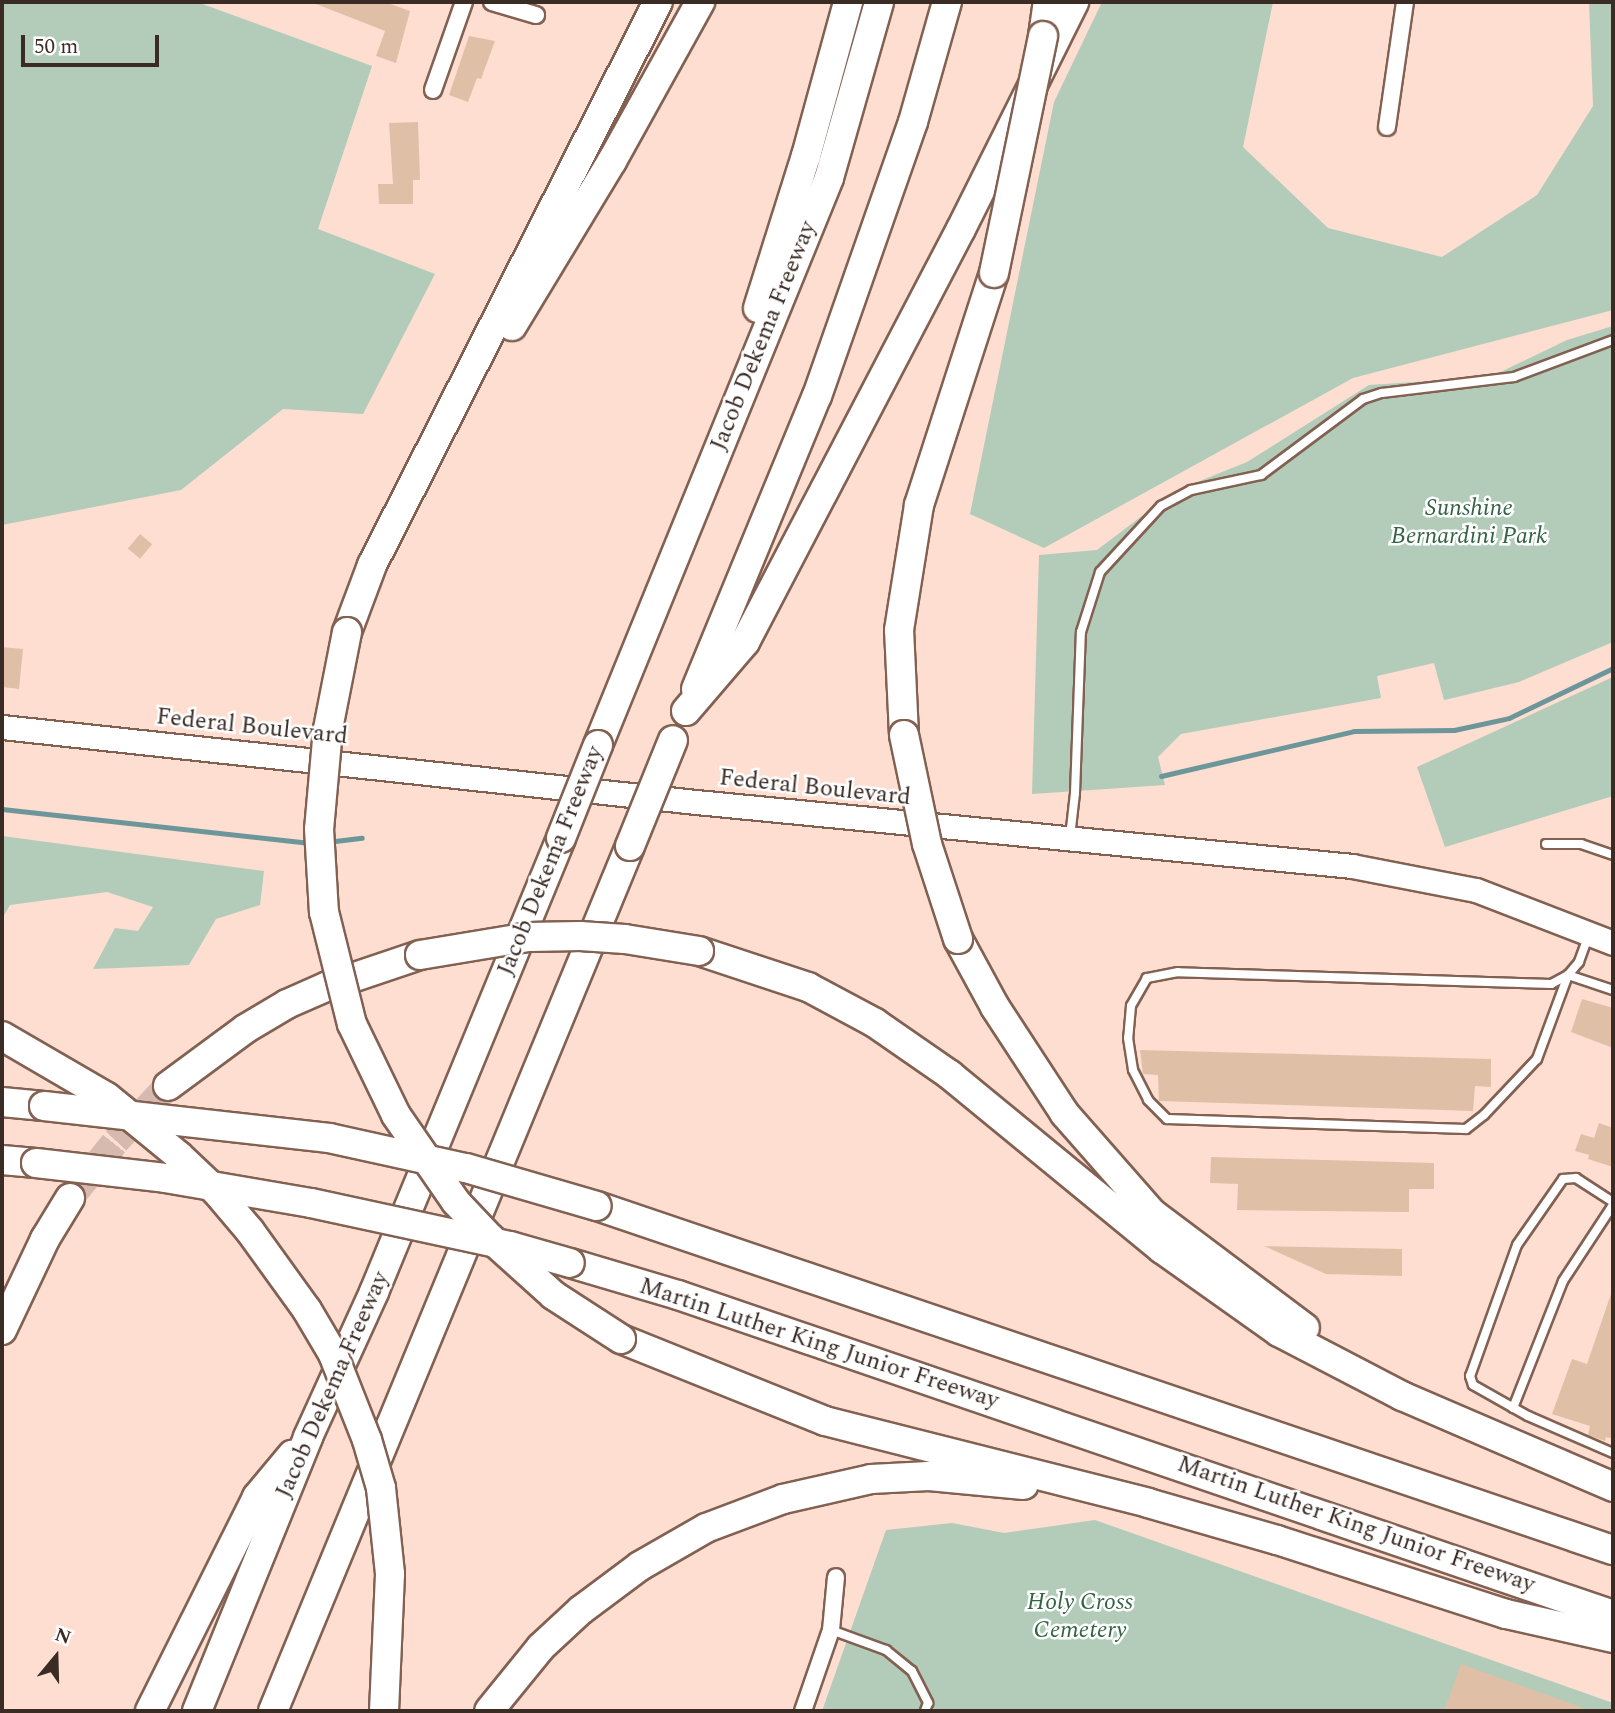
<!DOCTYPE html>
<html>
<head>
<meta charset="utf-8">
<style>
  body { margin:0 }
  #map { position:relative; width:1615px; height:1713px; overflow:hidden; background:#fdded1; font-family:Spectral,serif }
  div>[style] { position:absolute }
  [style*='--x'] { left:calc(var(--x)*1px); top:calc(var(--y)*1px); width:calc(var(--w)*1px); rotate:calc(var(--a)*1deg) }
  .green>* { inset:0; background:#b2ccb9 }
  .stream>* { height:5px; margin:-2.5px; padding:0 2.5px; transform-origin:2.5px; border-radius:2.5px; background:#6d969a }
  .building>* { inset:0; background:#dfc0a7; transform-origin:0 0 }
  .highway-tunnel>* { height:28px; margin-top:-14px; transform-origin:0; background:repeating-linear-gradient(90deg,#d6baaf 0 28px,transparent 0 42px) }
  .roads { filter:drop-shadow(2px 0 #826152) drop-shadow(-2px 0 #826152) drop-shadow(0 2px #826152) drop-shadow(0 -2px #826152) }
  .lane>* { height:8px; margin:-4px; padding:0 4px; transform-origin:4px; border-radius:4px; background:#fff }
  .street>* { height:16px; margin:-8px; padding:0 8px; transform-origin:8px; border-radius:8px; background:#fff }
  .secondary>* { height:23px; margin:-11.5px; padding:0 11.5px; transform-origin:11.5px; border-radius:11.5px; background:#fff }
  .highway>* { height:28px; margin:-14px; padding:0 14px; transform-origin:14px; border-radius:14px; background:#fff }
  .bridges { filter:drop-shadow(2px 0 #826152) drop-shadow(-2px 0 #826152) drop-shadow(0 2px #826152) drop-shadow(0 -2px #826152) }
  .highway-bridge>* { height:28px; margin:-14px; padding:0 14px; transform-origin:14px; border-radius:14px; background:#fff }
  span { translate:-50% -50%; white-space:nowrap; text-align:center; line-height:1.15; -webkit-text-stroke:5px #fff; paint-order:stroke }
  .street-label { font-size:24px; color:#3a2b25 }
  .park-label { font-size:24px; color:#326344; font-style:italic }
  .frame { position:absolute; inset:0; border:4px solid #3a2b25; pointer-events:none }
  .north { position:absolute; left:21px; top:1622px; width:70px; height:70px; -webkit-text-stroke:5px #fff; paint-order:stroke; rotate:19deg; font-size:19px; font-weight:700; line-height:28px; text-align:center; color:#3a2b25 }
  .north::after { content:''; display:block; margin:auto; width:24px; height:32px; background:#3a2b25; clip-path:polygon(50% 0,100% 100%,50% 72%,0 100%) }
  .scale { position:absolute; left:21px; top:35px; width:138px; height:32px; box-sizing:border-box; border:4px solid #3a2b25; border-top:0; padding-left:9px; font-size:21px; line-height:24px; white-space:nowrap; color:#3a2b25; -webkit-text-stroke:5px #fff; paint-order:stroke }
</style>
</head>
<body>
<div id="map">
  <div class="green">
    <i style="clip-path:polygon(2px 2px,197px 2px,372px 66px,318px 229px,435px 274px,363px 414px,283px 409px,181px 490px,2px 525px)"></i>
    <i style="clip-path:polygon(1102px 2px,1273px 2px,1243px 147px,1328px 228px,1442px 257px,1537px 195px,1593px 106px,1589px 2px,1613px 2px,1613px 310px,1353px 378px,1044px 548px,970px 514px,1054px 102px)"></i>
    <i style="clip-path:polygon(1613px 326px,1613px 642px,1519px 682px,1449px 699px,1444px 700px,1434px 663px,1377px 676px,1381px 698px,1181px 734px,1158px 757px,1165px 785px,1032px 794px,1039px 555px,1097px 550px,1175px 491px,1247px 462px,1369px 385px,1490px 377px,1567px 340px)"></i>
    <i style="clip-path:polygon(1613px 677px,1613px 796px,1445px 847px,1417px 767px)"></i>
    <i style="clip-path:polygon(2px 836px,264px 871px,260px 905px,216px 919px,189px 965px,93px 969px,115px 928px,138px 931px,153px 907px,107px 892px,10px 905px,2px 919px)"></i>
    <i style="clip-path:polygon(1095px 1520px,1613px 1703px,1613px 1711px,822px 1711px,886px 1530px,952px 1523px,1004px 1533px)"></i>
  </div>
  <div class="stream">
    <i style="--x:1161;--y:776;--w:198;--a:-13.1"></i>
    <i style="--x:1354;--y:731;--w:100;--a:-0.6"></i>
    <i style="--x:1454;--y:730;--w:56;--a:-12.3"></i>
    <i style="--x:1509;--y:718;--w:115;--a:-25.7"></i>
    <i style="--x:2;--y:809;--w:310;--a:6.3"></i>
    <i style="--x:327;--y:842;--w:35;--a:-7"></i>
  </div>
  <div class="building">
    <i style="clip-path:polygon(311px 2px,385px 2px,410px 11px,396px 63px,376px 56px,385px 31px)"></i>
    <i style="clip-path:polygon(469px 36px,495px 41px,481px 79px,477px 78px,468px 102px,449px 95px)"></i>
    <i style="clip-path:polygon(418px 122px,420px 180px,413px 180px,413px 204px,379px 204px,378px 184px,393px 184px,389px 123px)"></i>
    <i style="left:140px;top:534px;width:16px;height:19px;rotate:40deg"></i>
    <i style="clip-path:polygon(2px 647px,23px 649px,19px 689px,2px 687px)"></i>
    <i style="clip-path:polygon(1582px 999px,1613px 1008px,1613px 1048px,1571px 1032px)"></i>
    <i style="clip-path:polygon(1140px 1050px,1491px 1059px,1491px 1087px,1475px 1086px,1473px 1111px,1159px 1101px,1158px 1075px,1143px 1074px)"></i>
    <i style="clip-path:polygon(1599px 1123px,1613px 1128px,1613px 1167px,1588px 1159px,1589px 1155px,1575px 1151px,1581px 1134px,1594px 1138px)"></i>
    <i style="clip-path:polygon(1211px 1157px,1434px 1163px,1434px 1189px,1409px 1189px,1409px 1212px,1237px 1210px,1238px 1184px,1210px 1183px)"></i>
    <i style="clip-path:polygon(1264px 1246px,1402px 1249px,1402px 1276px,1326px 1274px)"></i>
    <i style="clip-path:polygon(1611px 1294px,1613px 1295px,1613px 1439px,1606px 1437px,1605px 1441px,1588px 1435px,1590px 1426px,1552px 1414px,1572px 1359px,1587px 1364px)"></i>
    <i style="clip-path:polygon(1461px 1664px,1586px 1709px,1585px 1711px,1444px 1711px)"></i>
  </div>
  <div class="highway-tunnel">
    <i style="--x:70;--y:1198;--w:73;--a:-51.1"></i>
    <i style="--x:116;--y:1141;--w:76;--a:-46.6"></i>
  </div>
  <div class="roads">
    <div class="lane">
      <i style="--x:1070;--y:837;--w:44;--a:-83.5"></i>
      <i style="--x:1075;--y:793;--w:161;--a:-87.9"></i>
      <i style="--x:1081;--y:632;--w:63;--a:-72.4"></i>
      <i style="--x:1100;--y:572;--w:90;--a:-47.3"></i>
      <i style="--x:1161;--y:506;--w:34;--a:-28"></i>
      <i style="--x:1191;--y:490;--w:72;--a:-12.1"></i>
      <i style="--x:1261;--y:475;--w:127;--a:-36.7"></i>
      <i style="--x:1363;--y:399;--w:20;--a:-18"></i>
      <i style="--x:1382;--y:393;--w:133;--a:-6.9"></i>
      <i style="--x:1514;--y:377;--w:106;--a:-20.5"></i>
      <i style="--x:1546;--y:844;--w:35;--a:0"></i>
      <i style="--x:1581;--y:844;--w:34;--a:19"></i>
      <i style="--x:1588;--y:937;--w:27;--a:110"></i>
      <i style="--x:1579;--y:962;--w:17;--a:130"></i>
      <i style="--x:1568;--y:975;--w:19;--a:152"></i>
      <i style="--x:1551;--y:984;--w:373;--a:-178.2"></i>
      <i style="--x:1178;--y:972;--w:32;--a:169"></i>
      <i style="--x:1147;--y:978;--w:32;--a:120"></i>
      <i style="--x:1131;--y:1006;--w:32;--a:95"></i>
      <i style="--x:1128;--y:1038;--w:32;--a:81"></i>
      <i style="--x:1133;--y:1070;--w:34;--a:63"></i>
      <i style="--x:1148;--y:1100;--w:27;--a:45"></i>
      <i style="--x:1167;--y:1119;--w:299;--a:1.9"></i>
      <i style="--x:1466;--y:1129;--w:23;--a:-38"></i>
      <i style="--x:1484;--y:1115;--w:77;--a:-46.6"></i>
      <i style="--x:1537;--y:1059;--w:90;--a:-69.7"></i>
      <i style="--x:1568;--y:975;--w:47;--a:18.4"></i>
      <i style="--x:1613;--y:1202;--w:44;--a:-147"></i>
      <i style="--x:1576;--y:1178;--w:13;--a:176"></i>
      <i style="--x:1563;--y:1179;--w:80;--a:124.9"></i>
      <i style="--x:1517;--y:1245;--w:139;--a:109.7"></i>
      <i style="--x:1470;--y:1376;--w:9;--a:72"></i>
      <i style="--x:1473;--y:1385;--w:63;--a:29.4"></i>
      <i style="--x:1528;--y:1416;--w:93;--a:23.5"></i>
      <i style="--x:1513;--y:1408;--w:136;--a:-68.5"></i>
      <i style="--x:1563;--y:1281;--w:91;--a:-56.7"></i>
      <i style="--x:831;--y:1630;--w:59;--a:20"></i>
      <i style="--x:886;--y:1650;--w:33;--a:39"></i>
      <i style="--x:912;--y:1671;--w:36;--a:63"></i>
      <i style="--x:928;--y:1703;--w:9;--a:111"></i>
    </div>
    <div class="street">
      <i style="--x:492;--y:2;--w:46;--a:16.5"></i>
      <i style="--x:433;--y:90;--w:93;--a:-70.6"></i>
      <i style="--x:1387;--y:127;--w:126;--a:-81.8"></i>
      <i style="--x:803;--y:1711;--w:86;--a:-70.9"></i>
      <i style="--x:831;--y:1630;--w:53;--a:-84.6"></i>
    </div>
    <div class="secondary">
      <i style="--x:2;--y:727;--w:688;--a:6.17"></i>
      <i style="--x:686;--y:801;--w:669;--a:5.57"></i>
      <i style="--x:1352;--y:866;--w:126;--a:11"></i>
      <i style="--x:1476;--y:890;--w:147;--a:21.1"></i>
    </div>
    <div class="highway">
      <i style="--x:1043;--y:36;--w:34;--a:-82"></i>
      <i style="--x:758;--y:308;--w:159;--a:-72.5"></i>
      <i style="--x:806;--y:156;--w:160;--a:-74.7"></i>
      <i style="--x:512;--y:326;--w:193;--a:-58.8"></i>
      <i style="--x:612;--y:161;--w:182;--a:-61"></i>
      <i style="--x:347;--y:632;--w:72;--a:-69.5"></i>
      <i style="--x:372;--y:565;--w:631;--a:-63.07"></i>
      <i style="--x:696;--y:689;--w:317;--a:-67.6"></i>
      <i style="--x:817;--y:396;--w:290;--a:-70.7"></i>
      <i style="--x:913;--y:122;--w:125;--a:-74.2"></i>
      <i style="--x:686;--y:711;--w:91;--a:-49.5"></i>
      <i style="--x:745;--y:642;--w:466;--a:-62.4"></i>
      <i style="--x:961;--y:229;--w:254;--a:-63.5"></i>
      <i style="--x:904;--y:735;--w:105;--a:-92.7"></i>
      <i style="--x:899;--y:630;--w:127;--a:-80.9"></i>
      <i style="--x:919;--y:505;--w:244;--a:-72.1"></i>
      <i style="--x:598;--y:745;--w:612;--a:-67.83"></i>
      <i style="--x:829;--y:178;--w:183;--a:-74.1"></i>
      <i style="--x:958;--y:939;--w:77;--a:61.4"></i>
      <i style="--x:995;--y:1007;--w:128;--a:56.8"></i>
      <i style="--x:1065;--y:1114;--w:132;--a:48.7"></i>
      <i style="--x:1152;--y:1213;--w:191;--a:36.9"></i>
      <i style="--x:699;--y:951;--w:115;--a:18.3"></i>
      <i style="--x:808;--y:987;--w:76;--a:28.2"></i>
      <i style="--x:875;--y:1023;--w:91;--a:34.7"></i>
      <i style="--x:950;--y:1075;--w:274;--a:39.4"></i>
      <i style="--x:1162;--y:1249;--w:143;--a:35.4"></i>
      <i style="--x:1279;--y:1332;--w:139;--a:27.5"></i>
      <i style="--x:1402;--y:1396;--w:230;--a:23.3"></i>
      <i style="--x:168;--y:1086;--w:96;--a:-36.5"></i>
      <i style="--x:245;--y:1029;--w:49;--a:-30.8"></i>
      <i style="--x:287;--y:1004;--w:45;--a:-23.7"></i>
      <i style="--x:328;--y:986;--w:97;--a:-18.6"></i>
      <i style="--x:2;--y:1102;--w:42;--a:5.4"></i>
      <i style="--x:2;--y:1160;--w:34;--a:5"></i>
      <i style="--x:597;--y:1206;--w:1073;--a:18.71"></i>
      <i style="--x:570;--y:1263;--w:113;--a:16.5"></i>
      <i style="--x:678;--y:1295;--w:988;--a:18.89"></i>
      <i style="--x:2;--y:1330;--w:101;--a:-64.7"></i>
      <i style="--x:45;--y:1239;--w:48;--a:-58.6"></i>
      <i style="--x:621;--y:1339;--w:220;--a:21.9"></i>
      <i style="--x:825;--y:1421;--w:333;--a:14.2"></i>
      <i style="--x:1148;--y:1503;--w:134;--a:16"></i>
      <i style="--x:1277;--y:1540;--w:241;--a:17.9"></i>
      <i style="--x:1506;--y:1614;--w:110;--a:12.6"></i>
      <i style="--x:150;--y:1711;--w:239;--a:-63.4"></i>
      <i style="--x:257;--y:1497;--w:55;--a:-50.2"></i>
      <i style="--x:197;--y:1711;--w:296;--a:-67.9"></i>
      <i style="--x:308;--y:1437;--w:159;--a:-65.5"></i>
      <i style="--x:374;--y:1292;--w:491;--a:-67.6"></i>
      <i style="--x:273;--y:1711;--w:936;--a:-67.57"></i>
      <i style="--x:489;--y:1711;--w:82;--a:-50.9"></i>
      <i style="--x:541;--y:1647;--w:54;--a:-42.8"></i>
      <i style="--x:581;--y:1610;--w:74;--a:-36.7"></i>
      <i style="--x:640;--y:1566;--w:76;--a:-29.9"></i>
      <i style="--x:706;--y:1528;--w:82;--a:-20.6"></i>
      <i style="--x:783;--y:1499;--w:90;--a:-12.8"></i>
      <i style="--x:871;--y:1479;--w:58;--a:-3"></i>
      <i style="--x:929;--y:1476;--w:95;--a:5.4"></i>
    </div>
  </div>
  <div class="bridges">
    <div class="highway-bridge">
      <i style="--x:994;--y:273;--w:242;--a:-78.3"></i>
      <i style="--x:347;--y:632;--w:99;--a:101.1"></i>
      <i style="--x:328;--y:729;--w:100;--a:95.1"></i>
      <i style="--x:319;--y:829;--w:83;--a:86.6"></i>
      <i style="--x:324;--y:912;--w:115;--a:76"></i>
      <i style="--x:352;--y:1024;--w:101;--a:64.2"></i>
      <i style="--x:396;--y:1115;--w:106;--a:55.4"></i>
      <i style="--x:456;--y:1202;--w:50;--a:46.6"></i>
      <i style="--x:490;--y:1238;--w:85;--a:42.1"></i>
      <i style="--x:553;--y:1295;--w:81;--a:32.9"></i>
      <i style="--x:904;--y:735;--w:111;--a:78.1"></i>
      <i style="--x:927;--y:844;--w:100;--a:71.9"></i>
      <i style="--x:561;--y:838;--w:100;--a:-68.3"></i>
      <i style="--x:630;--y:846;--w:114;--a:-67.9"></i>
      <i style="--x:420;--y:955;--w:110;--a:-9.4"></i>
      <i style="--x:529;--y:937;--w:51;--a:-1.1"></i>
      <i style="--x:580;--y:936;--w:45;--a:3.8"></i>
      <i style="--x:625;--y:939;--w:75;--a:9.2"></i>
      <i style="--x:2;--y:1036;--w:121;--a:30.2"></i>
      <i style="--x:107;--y:1097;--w:93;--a:39.3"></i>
      <i style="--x:179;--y:1156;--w:51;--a:43.4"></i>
      <i style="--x:216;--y:1191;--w:52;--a:49.6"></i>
      <i style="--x:250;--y:1231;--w:97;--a:54.2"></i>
      <i style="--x:307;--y:1310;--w:51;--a:59.4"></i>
      <i style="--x:333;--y:1354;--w:92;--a:68.4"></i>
      <i style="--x:367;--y:1440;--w:50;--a:73.7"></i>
      <i style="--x:381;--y:1488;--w:86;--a:84"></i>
      <i style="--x:390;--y:1574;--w:137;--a:92.5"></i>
      <i style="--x:44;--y:1106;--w:287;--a:6.4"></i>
      <i style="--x:329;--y:1138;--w:140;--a:12.4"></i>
      <i style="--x:466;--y:1168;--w:136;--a:16.2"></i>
      <i style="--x:36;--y:1163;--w:130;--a:6.6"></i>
      <i style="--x:165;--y:1178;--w:148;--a:9.7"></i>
      <i style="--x:311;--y:1203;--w:204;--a:12.2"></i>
      <i style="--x:510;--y:1246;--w:62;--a:15.8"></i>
    </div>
  </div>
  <div class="street-label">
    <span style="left:764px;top:336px;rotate:-68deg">Jacob Dekema Freeway</span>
    <span style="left:252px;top:727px;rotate:6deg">Federal Boulevard</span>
    <span style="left:815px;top:788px;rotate:6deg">Federal Boulevard</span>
    <span style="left:551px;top:861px;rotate:-68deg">Jacob Dekema Freeway</span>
    <span style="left:819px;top:1344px;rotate:18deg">Martin Luther King Junior Freeway</span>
    <span style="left:333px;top:1385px;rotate:-66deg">Jacob Dekema Freeway</span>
    <span style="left:1356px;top:1525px;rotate:19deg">Martin Luther King Junior Freeway</span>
  </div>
  <div class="park-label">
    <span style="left:1469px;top:523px">Sunshine<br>Bernardini Park</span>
    <span style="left:1080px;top:1617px">Holy Cross<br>Cemetery</span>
  </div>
  <div class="frame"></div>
  <div class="north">N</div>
  <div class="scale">50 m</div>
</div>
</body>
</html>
